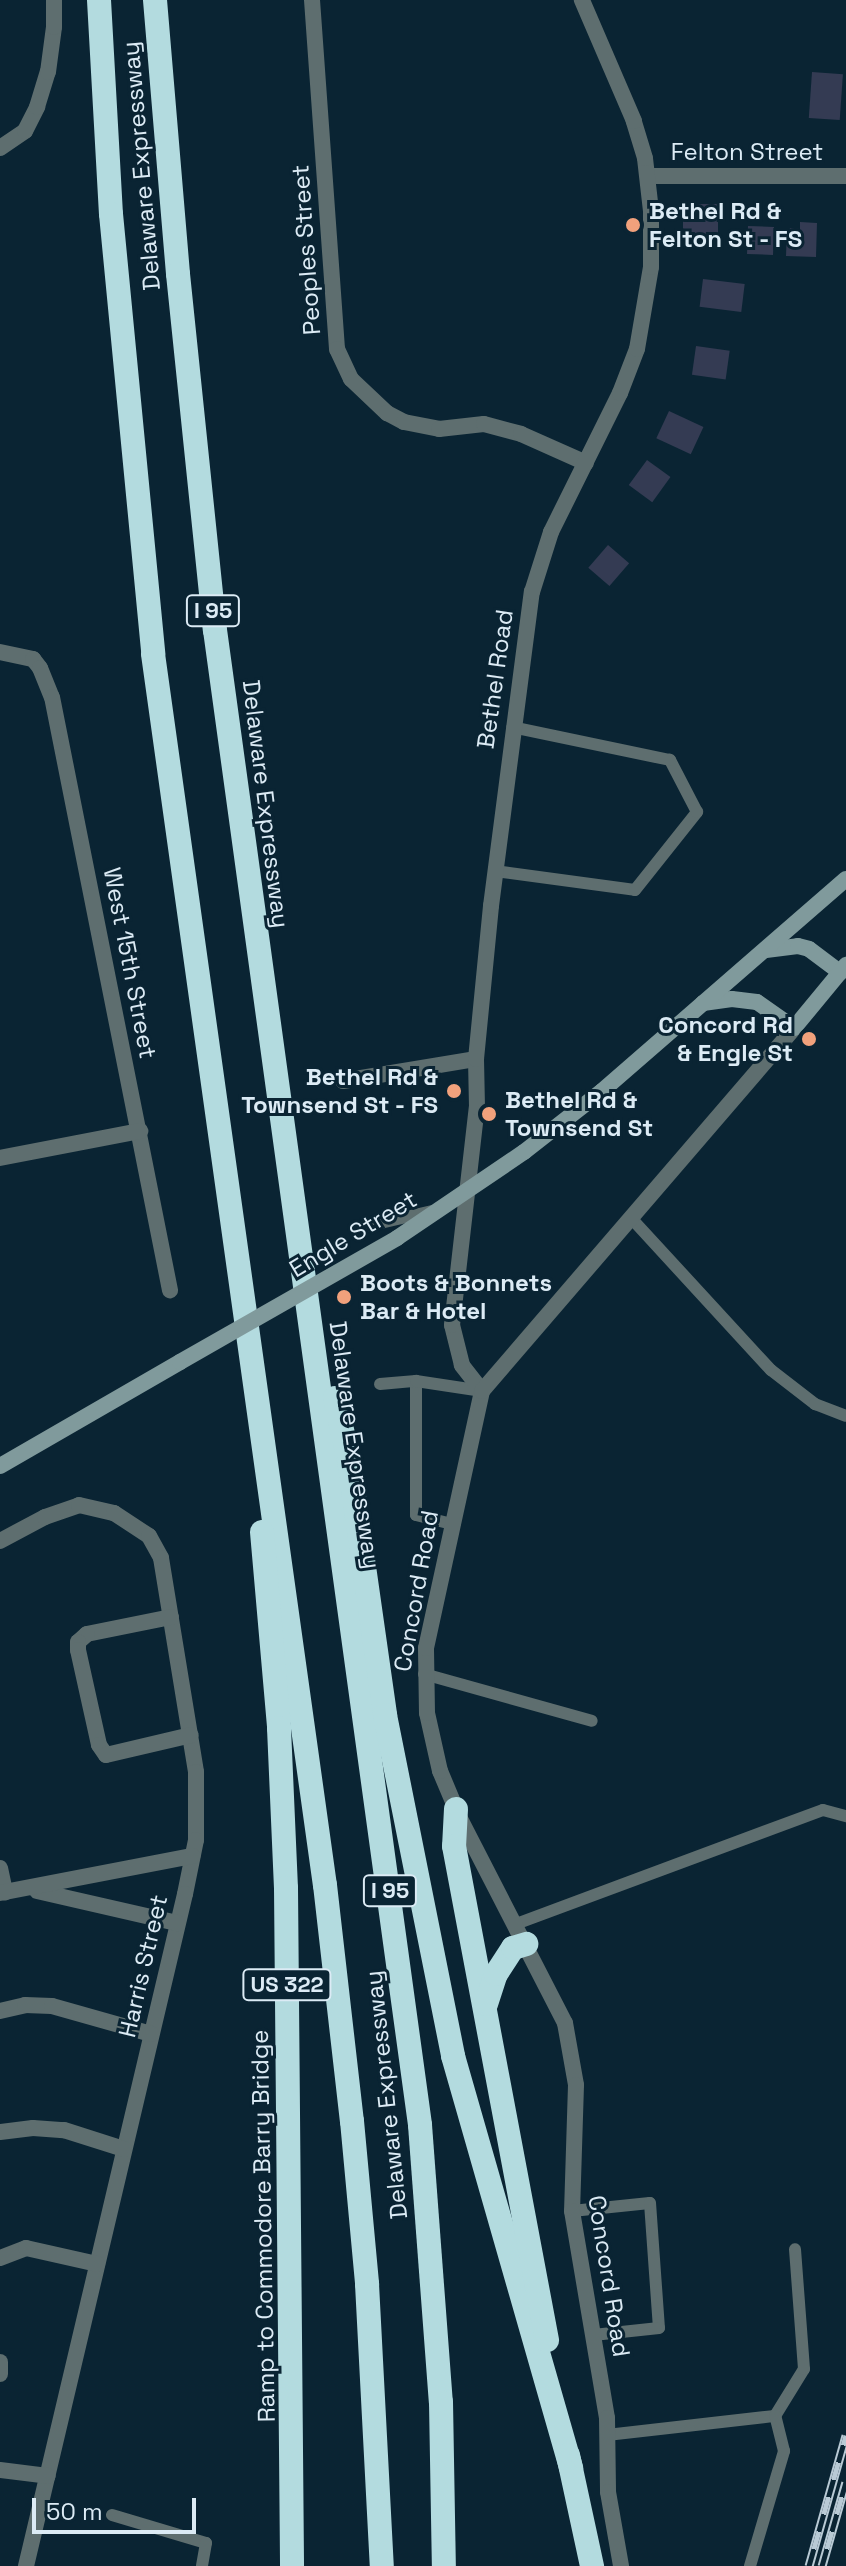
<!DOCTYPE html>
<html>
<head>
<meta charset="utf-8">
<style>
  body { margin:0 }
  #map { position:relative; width:846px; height:2566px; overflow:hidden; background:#0a2433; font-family:"Space Grotesk",sans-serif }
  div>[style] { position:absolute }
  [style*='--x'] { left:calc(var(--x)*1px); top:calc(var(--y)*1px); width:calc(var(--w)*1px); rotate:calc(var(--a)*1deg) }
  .building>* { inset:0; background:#343b53; transform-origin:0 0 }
  .service>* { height:12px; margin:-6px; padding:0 6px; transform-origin:6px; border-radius:6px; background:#5e6e6f }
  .minor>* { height:16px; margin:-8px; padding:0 8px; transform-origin:8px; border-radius:8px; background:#5e6e6f }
  .tertiary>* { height:16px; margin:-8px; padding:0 8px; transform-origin:8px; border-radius:8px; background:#5e6e6f }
  .secondary>* { height:16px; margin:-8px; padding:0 8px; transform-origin:8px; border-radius:8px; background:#809a9c }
  .motorway>* { height:24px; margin:-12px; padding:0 12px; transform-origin:12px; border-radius:12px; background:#b3dbdf }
  .rail>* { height:9px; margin-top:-4.5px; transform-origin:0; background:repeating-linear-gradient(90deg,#0a2433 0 18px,#b9cad5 0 36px); box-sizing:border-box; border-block:2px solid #b9cad5 }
  .secondary-bridge>* { height:16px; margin:-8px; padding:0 8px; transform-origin:8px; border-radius:8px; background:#809a9c }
  .dots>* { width:22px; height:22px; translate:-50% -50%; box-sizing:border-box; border:4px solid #0a2433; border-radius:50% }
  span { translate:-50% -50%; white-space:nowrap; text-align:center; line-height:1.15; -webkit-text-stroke:6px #0a2433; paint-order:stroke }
  .shield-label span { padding:2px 6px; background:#0a2433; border:2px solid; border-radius:6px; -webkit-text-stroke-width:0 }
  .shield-label { font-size:22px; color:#dcebf5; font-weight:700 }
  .street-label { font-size:24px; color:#dcebf5 }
  .poi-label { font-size:24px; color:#dcebf5; font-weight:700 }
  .left { translate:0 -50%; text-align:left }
  .right { translate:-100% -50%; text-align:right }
  .scale { position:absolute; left:32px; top:2498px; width:164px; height:36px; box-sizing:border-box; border:4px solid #dcebf5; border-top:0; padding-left:10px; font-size:24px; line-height:28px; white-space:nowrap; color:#dcebf5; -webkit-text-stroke:6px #0a2433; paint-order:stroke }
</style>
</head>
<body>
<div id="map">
  <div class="building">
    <i style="left:812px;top:72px;width:31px;height:46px;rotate:4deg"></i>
    <i style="left:683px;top:204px;width:35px;height:30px"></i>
    <i style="clip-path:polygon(800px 222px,817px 223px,816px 257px,786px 256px,787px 228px,800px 229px)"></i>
    <i style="left:748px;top:226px;width:26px;height:28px;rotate:2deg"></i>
    <i style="left:703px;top:279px;width:42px;height:28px;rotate:7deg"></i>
    <i style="left:696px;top:346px;width:34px;height:29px;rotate:8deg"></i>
    <i style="left:669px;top:411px;width:38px;height:30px;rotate:25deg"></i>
    <i style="left:647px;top:460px;width:29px;height:31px;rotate:36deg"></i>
    <i style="left:608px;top:545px;width:28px;height:30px;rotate:41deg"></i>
  </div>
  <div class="service">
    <i style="--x:495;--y:871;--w:141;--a:7.7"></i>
    <i style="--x:635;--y:890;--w:100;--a:-51.5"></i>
    <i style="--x:697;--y:812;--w:59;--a:-117.4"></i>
    <i style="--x:670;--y:760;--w:161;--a:-168.2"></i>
    <i style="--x:632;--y:1219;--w:205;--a:47.4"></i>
    <i style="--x:771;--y:1370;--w:56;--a:37.7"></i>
    <i style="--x:815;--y:1404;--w:33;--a:21"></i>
    <i style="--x:359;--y:1228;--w:75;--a:-13.1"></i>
    <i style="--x:416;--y:1381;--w:134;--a:90"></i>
    <i style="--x:416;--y:1515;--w:36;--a:14"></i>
    <i style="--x:380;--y:1384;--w:36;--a:-5"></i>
    <i style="--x:416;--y:1381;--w:67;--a:8.6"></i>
    <i style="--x:424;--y:1674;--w:174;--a:15.6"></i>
    <i style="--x:516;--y:1924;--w:327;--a:-20.4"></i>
    <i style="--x:823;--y:1810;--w:24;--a:15"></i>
    <i style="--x:572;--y:2211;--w:78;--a:-5.9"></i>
    <i style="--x:650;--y:2203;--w:125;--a:85.9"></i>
    <i style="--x:659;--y:2328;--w:66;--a:173.9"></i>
    <i style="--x:607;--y:2435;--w:169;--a:-6.5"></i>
    <i style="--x:775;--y:2416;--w:55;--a:-58.3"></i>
    <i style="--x:804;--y:2369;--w:120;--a:-94.3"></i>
    <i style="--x:112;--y:2515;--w:98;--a:16.6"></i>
    <i style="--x:206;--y:2543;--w:23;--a:100"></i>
    <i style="--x:750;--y:2566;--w:120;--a:-73.5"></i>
    <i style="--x:784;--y:2451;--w:36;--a:-104"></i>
  </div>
  <div class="minor">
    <i style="--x:312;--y:0;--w:350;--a:85.9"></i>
    <i style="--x:337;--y:349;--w:33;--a:65"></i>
    <i style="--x:351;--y:379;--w:50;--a:43.4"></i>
    <i style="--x:387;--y:413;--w:19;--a:28"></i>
    <i style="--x:404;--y:422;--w:36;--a:11"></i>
    <i style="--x:439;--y:429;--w:45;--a:-6.3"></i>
    <i style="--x:484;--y:424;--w:38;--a:15"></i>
    <i style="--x:521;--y:434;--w:71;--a:24"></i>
    <i style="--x:0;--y:148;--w:30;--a:-34"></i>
    <i style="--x:25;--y:131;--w:27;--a:-63"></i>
    <i style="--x:37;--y:107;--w:37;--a:-73"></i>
    <i style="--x:48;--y:72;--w:45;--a:-82.4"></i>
    <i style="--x:54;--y:27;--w:27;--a:-90"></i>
    <i style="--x:648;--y:176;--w:198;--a:0"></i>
    <i style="--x:0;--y:652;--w:34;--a:12"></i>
    <i style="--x:33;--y:659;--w:11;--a:52"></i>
    <i style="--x:40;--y:668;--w:31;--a:68"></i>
    <i style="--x:52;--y:697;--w:605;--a:78.75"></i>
    <i style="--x:343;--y:1081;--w:135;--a:-9.4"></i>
    <i style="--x:0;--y:1158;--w:143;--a:-10.9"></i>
    <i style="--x:0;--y:1541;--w:51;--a:-28.1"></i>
    <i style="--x:45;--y:1517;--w:36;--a:-19"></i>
    <i style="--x:79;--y:1505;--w:36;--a:13"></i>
    <i style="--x:114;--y:1513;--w:42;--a:33.3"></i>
    <i style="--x:149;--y:1536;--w:25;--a:61"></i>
    <i style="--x:161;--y:1558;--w:217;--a:80.7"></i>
    <i style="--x:196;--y:1772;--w:68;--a:90"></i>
    <i style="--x:196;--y:1840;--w:55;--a:101.5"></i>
    <i style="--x:185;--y:1894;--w:691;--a:103.31"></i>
    <i style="--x:171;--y:1617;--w:86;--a:168.6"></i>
    <i style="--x:87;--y:1634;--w:12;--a:138"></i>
    <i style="--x:78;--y:1642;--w:8;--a:90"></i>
    <i style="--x:78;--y:1650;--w:97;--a:77.5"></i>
    <i style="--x:99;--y:1745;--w:12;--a:55"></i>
    <i style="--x:106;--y:1755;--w:87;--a:-13.2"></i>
    <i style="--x:456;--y:1811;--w:238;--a:62.8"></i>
    <i style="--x:565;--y:2023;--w:63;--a:79.9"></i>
    <i style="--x:576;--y:2085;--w:126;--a:91.8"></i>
    <i style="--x:572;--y:2211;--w:210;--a:80.4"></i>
    <i style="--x:607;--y:2418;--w:74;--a:89.2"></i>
    <i style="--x:608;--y:2492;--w:75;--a:80"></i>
    <i style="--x:0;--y:1868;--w:25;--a:78"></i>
    <i style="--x:37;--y:1891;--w:144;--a:12.9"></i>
    <i style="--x:0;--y:1893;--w:196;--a:-10.9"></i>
    <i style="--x:0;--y:2011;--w:26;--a:-13"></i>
    <i style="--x:25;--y:2005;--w:27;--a:2"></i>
    <i style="--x:52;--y:2006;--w:103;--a:15.8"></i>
    <i style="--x:0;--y:2132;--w:33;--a:-7"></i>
    <i style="--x:33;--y:2128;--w:31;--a:4"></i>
    <i style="--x:64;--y:2130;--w:63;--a:17.6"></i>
    <i style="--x:0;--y:2258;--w:28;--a:-21"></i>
    <i style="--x:26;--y:2248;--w:73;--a:12.7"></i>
    <i style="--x:0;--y:2362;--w:12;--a:90"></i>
    <i style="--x:0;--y:2470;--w:48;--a:7.1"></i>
  </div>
  <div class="tertiary">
    <i style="--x:482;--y:1391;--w:33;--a:-128"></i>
    <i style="--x:462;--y:1365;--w:41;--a:-104"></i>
    <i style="--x:452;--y:1325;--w:219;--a:-83.5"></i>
    <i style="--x:477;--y:1107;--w:48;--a:-91.2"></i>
    <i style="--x:476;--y:1059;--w:154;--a:-84.4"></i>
    <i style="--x:491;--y:906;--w:317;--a:-82.6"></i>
    <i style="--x:532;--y:592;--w:63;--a:-72.4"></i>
    <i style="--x:551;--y:532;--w:155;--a:-63.6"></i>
    <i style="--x:620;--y:393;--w:47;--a:-68.9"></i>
    <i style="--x:637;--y:349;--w:83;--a:-80.3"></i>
    <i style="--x:651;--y:267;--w:56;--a:-90"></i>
    <i style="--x:651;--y:211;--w:53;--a:-96.5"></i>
    <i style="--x:645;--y:158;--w:39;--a:-107"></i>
    <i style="--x:634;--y:121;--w:132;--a:-113.3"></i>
    <i style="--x:456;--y:1809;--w:41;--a:-112.8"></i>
    <i style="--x:440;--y:1771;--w:59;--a:-102.6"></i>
    <i style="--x:427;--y:1713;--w:65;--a:-90.9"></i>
    <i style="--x:426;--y:1648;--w:263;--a:-77.7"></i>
    <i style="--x:482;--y:1391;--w:479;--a:-49.3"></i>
  </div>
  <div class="secondary">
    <i style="--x:766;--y:950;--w:32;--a:-7"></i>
    <i style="--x:798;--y:946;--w:11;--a:15"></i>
    <i style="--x:809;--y:949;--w:39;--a:37"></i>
    <i style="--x:703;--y:1003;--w:29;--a:-8"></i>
    <i style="--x:732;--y:999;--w:25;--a:7"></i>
    <i style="--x:757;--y:1002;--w:45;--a:35.1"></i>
    <i style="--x:794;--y:1028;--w:82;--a:-50.5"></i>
    <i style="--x:524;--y:1152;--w:99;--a:-38"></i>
    <i style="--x:602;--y:1091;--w:323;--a:-41"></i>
    <i style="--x:0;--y:1466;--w:208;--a:-30"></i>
  </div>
  <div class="motorway">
    <i style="--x:99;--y:0;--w:214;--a:86.8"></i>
    <i style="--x:111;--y:214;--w:442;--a:84.5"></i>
    <i style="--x:153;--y:654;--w:1243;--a:82.05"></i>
    <i style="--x:325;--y:1885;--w:238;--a:83.5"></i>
    <i style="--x:352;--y:2121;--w:164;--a:84.7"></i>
    <i style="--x:367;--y:2284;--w:282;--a:87"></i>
    <i style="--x:155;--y:0;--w:275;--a:85.2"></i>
    <i style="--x:178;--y:274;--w:358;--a:84.1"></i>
    <i style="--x:215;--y:630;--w:1509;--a:82.19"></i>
    <i style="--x:420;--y:2125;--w:278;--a:85.7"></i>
    <i style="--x:441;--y:2402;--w:164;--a:89"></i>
    <i style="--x:335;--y:1398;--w:65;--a:77.5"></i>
    <i style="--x:349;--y:1461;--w:257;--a:81.9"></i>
    <i style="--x:385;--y:1715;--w:348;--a:78.7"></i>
    <i style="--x:453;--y:2056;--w:429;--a:74"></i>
    <i style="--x:262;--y:1532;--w:197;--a:85"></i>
    <i style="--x:279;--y:1728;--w:160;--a:87.5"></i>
    <i style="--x:286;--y:1888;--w:678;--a:89.49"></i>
    <i style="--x:456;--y:1809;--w:37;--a:93"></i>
    <i style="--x:454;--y:1846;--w:503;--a:79.34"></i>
    <i style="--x:486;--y:2004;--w:32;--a:-72"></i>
    <i style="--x:496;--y:1974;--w:31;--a:-57"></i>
    <i style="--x:513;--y:1948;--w:14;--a:-17"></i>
    <i style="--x:568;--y:2455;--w:114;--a:77.8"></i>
  </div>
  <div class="rail">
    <i style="--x:809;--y:2566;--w:136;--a:-74.2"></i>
    <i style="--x:822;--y:2566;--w:87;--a:-74.1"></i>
  </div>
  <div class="secondary-bridge">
    <i style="--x:180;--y:1362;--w:250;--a:-29.7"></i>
    <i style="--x:397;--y:1238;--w:153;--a:-34.1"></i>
  </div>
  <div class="dots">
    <i style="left:633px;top:225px;background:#f1a17c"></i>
    <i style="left:809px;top:1039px;background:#f1a17c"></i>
    <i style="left:454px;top:1091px;background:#f1a17c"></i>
    <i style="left:489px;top:1114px;background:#f1a17c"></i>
    <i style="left:344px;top:1297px;background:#f1a17c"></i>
  </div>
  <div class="shield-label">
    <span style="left:213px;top:611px">I 95</span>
    <span style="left:390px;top:1891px">I 95</span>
    <span style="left:287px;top:1985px">US 322</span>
  </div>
  <div class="street-label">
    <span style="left:747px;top:152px">Felton Street</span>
    <span style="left:141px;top:166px;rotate:-95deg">Delaware Expressway</span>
    <span style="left:306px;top:250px;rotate:-94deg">Peoples Street</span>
    <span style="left:495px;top:679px;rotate:-82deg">Bethel Road</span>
    <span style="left:266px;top:804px;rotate:83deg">Delaware Expressway</span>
    <span style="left:130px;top:963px;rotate:79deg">West 15th Street</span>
    <span style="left:353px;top:1234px;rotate:-31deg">Engle Street</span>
    <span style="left:355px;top:1445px;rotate:82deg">Delaware Expressway</span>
    <span style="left:416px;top:1591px;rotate:-80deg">Concord Road</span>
    <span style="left:143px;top:1966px;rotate:-77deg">Harris Street</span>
    <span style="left:386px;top:2095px;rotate:-96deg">Delaware Expressway</span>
    <span style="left:263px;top:2226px;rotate:-91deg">Ramp to Commodore Barry Bridge</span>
    <span style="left:609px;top:2276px;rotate:81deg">Concord Road</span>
  </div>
  <div class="poi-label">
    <span class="left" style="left:649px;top:225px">Bethel Rd &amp;<br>Felton St - FS</span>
    <span class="right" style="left:793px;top:1039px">Concord Rd<br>&amp; Engle St</span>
    <span class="right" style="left:438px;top:1091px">Bethel Rd &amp;<br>Townsend St - FS</span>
    <span class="left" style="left:505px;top:1114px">Bethel Rd &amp;<br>Townsend St</span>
    <span class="left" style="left:360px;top:1297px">Boots &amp; Bonnets<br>Bar &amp; Hotel</span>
  </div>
  <div class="scale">50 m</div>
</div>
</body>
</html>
